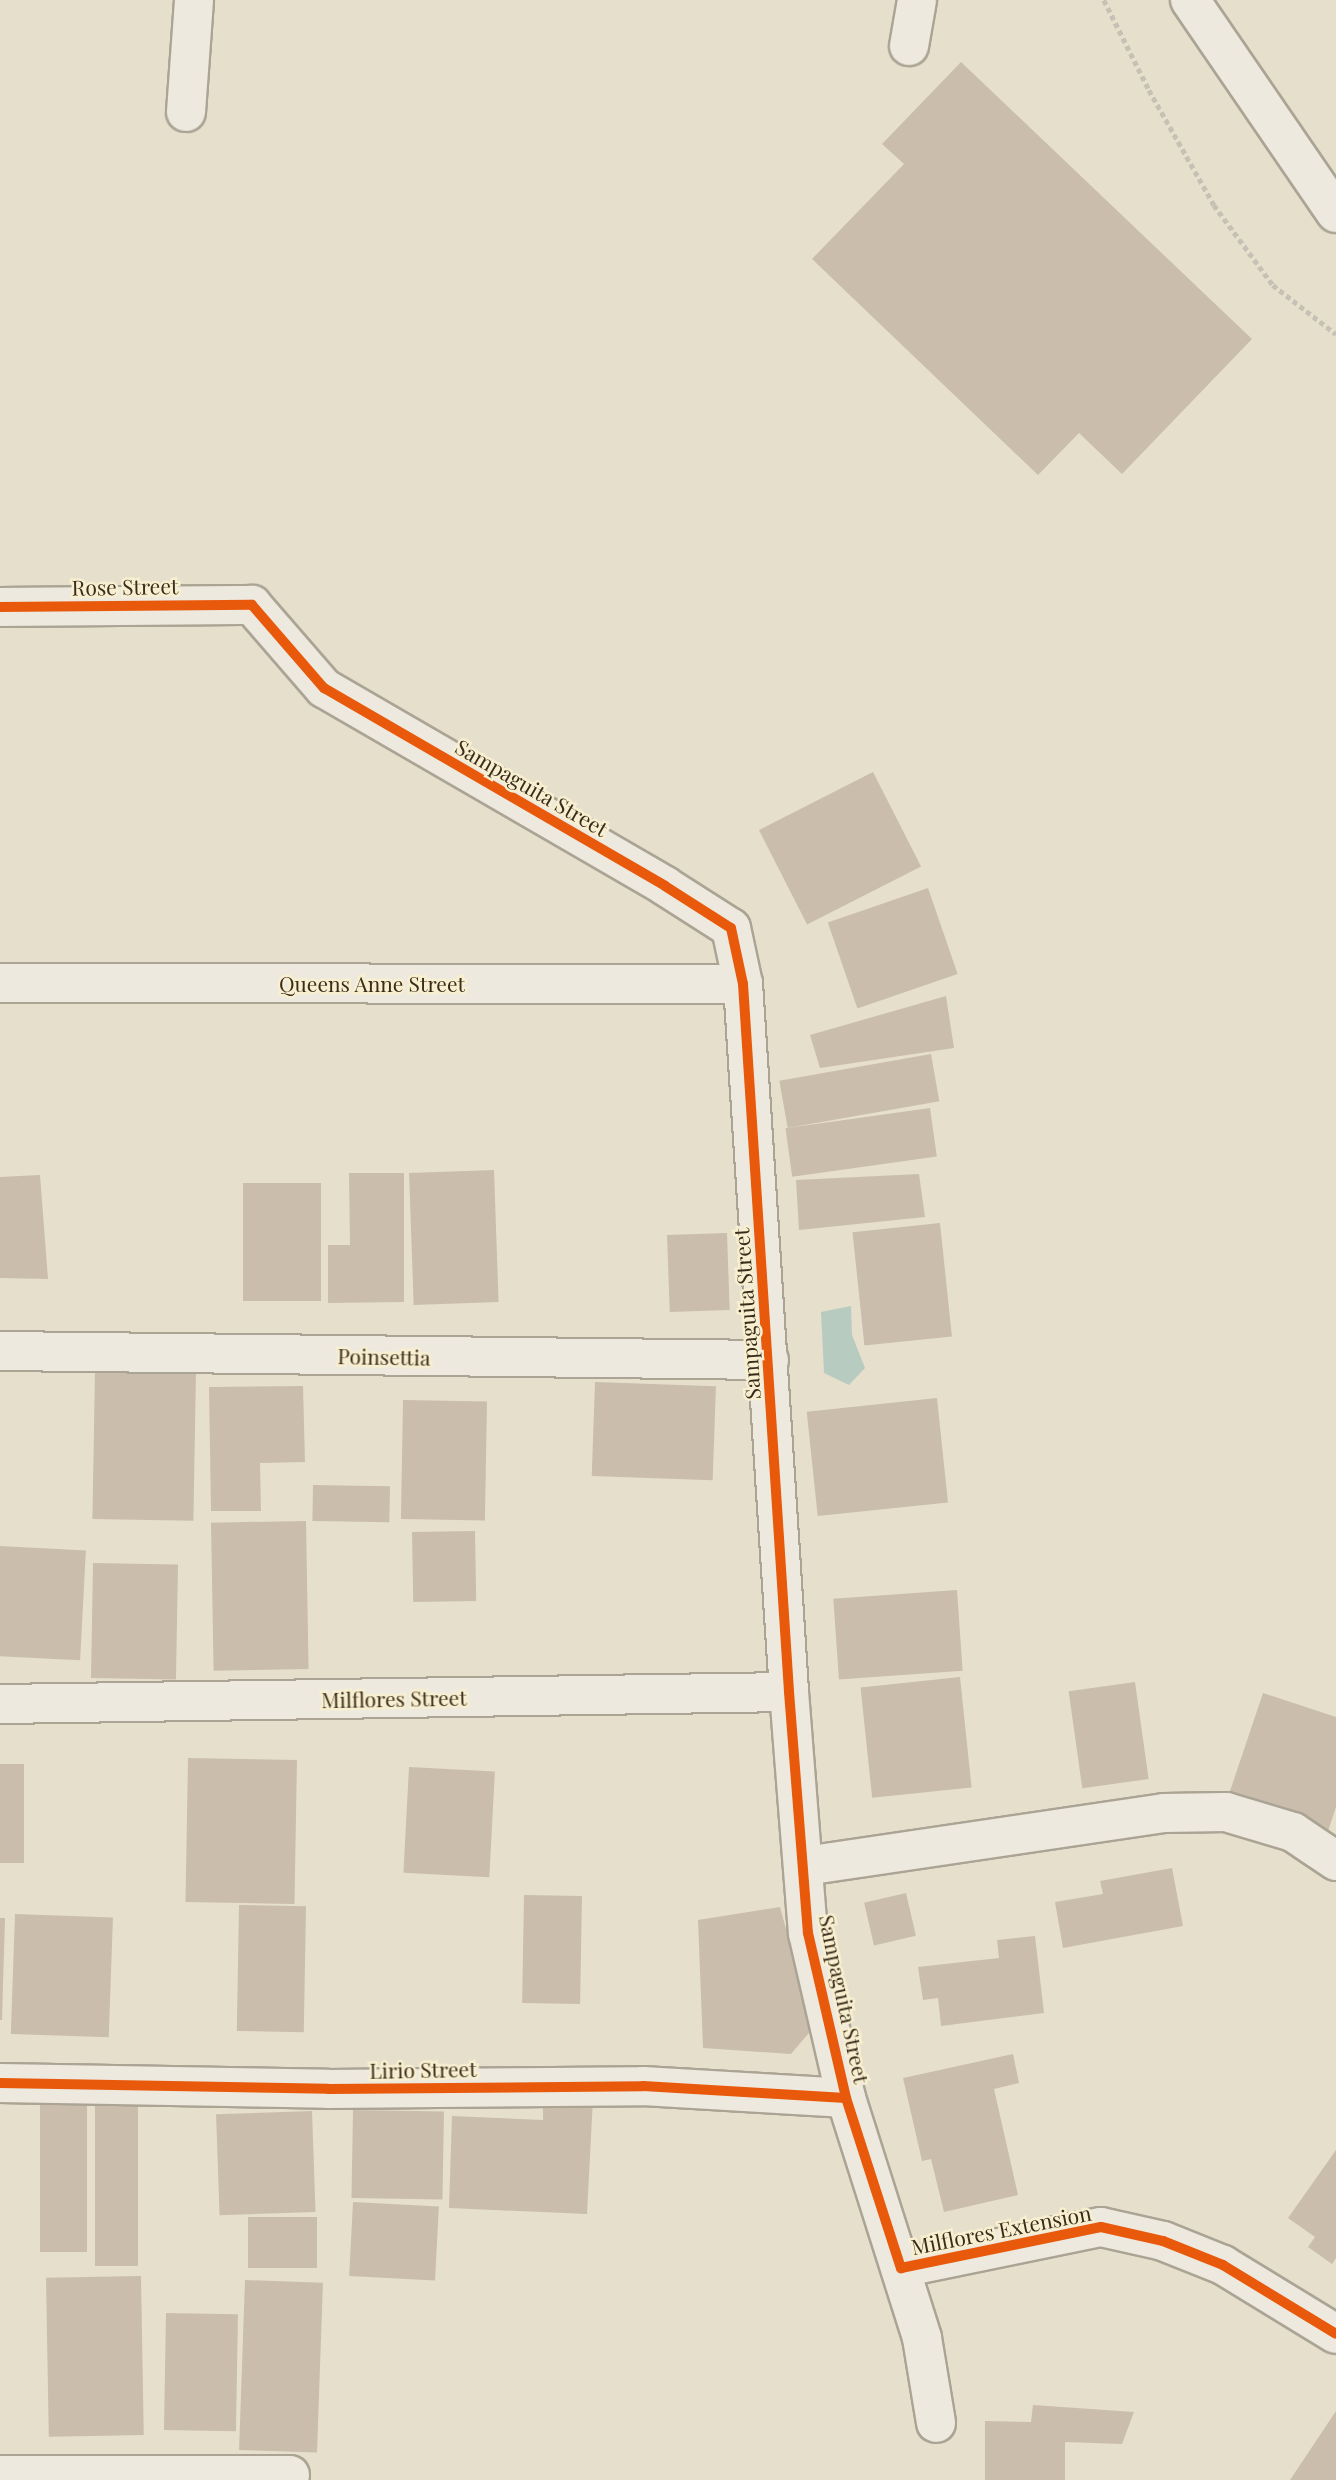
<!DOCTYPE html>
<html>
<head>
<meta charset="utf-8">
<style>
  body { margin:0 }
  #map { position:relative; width:1336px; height:2480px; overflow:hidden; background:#e6dfcb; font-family:"Playfair Display",serif }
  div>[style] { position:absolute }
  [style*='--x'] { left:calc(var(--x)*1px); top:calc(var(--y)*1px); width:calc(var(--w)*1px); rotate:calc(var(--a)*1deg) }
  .water>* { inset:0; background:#b7cbc0 }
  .building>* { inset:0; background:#cabdac; transform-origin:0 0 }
  .path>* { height:4.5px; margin-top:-2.25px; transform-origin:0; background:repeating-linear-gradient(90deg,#c6c0b5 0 5px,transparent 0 8.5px) }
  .roads { filter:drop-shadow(2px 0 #aba495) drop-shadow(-2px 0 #aba495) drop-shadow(0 2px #aba495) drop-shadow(0 -2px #aba495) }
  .minor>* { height:38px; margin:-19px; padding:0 19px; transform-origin:19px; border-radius:19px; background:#ede9de }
  .cycleway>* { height:10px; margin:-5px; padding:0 5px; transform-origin:5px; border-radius:5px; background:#e8590c }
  span { translate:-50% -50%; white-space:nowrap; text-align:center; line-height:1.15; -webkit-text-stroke:5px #f8efd0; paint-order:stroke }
  .street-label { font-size:21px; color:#3a2c1c }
</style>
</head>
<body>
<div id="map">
  <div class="water">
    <i style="clip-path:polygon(851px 1306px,852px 1335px,865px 1368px,849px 1385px,824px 1373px,821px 1312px)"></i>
  </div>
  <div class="building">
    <i style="clip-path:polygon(961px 62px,1252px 339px,1122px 474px,1079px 433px,1038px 475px,812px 259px,904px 164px,882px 144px)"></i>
    <i style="left:873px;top:772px;width:106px;height:128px;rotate:63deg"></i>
    <i style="left:928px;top:888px;width:91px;height:106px;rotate:71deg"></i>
    <i style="clip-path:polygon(946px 996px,954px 1048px,820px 1068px,810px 1035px)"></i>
    <i style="left:931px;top:1054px;width:48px;height:154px;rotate:80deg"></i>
    <i style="left:930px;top:1108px;width:49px;height:146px;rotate:82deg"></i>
    <i style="left:494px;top:1170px;width:132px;height:85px;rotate:88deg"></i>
    <i style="clip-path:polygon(349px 1173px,404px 1173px,404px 1302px,328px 1303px,328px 1245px,350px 1245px)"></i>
    <i style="clip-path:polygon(919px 1174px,925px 1217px,799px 1230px,796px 1180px)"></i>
    <i style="clip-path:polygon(40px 1175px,48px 1279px,0 1278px,0 1177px)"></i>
    <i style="left:243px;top:1183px;width:78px;height:118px"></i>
    <i style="left:940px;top:1223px;width:114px;height:88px;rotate:84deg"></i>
    <i style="left:727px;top:1233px;width:77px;height:60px;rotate:88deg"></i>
    <i style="left:95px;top:1370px;width:101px;height:149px;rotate:1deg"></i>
    <i style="left:595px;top:1382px;width:121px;height:94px;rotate:2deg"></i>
    <i style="clip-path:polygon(303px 1386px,305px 1462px,260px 1463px,261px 1511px,211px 1511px,209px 1387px)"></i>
    <i style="left:937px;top:1398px;width:105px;height:131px;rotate:84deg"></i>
    <i style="left:403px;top:1400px;width:84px;height:119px;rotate:1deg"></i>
    <i style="left:313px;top:1485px;width:77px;height:36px;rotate:1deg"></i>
    <i style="left:306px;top:1521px;width:148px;height:95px;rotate:89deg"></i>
    <i style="left:475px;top:1531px;width:70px;height:63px;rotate:89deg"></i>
    <i style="left:0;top:1546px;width:86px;height:110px;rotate:3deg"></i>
    <i style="left:93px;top:1563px;width:85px;height:115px;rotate:1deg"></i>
    <i style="left:957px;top:1590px;width:81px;height:124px;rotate:86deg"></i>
    <i style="left:960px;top:1677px;width:111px;height:100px;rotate:84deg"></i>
    <i style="left:1135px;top:1682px;width:98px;height:67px;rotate:82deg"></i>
    <i style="clip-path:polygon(1263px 1693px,1336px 1717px,1336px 1807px,1328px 1831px,1228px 1797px)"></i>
    <i style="left:188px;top:1758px;width:109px;height:144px;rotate:1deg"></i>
    <i style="left:0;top:1764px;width:24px;height:99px"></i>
    <i style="left:409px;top:1767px;width:86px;height:106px;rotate:3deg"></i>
    <i style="clip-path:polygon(1172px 1868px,1183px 1926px,1063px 1948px,1055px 1902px,1103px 1894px,1100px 1881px)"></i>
    <i style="left:906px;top:1893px;width:44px;height:43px;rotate:77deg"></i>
    <i style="left:524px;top:1895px;width:58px;height:108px;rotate:1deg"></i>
    <i style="left:239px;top:1905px;width:67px;height:126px;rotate:1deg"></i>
    <i style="clip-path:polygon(780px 1907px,813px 2028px,791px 2054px,703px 2048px,698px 1920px)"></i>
    <i style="left:15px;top:1914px;width:98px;height:120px;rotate:2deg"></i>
    <i style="clip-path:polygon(0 1918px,5px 1918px,2px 2020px,0 2020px)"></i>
    <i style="clip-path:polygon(1035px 1936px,1044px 2013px,941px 2026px,938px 1998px,923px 2000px,918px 1967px,999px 1958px,997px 1940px)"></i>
    <i style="clip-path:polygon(1013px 2054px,1019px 2083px,994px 2089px,1018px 2195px,944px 2212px,931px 2159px,922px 2161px,903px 2078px)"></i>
    <i style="clip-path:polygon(543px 2095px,593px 2098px,587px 2214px,449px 2208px,452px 2116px,543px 2120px)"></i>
    <i style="left:40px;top:2100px;width:47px;height:152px"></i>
    <i style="left:95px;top:2100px;width:43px;height:166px"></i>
    <i style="left:353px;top:2110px;width:91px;height:88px;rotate:1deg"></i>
    <i style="left:312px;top:2111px;width:101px;height:96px;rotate:88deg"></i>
    <i style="clip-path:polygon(1336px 2150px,1336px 2258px,1332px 2264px,1308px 2247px,1315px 2237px,1288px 2218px)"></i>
    <i style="left:353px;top:2202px;width:86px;height:74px;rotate:3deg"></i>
    <i style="left:248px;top:2217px;width:69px;height:51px"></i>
    <i style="left:141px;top:2276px;width:159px;height:95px;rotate:89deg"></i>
    <i style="left:245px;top:2280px;width:78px;height:170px;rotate:2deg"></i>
    <i style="left:166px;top:2313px;width:72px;height:117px;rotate:1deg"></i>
    <i style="clip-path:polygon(1033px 2405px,1134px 2412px,1122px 2444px,1065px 2442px,1065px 2480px,985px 2480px,985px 2421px,1031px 2422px)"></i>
    <i style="clip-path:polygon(1336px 2411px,1336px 2480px,1290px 2480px)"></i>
  </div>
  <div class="path">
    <i style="--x:1104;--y:0;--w:101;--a:63.4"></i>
    <i style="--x:1149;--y:90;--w:132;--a:60.5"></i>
    <i style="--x:1214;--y:205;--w:99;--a:53.6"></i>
    <i style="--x:1273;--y:285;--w:80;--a:37.9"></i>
  </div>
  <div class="roads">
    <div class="minor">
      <i style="--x:1190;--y:0;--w:258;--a:55.6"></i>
      <i style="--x:909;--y:46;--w:47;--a:-80.1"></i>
      <i style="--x:186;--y:112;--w:112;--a:-85.9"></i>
      <i style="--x:0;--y:607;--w:252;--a:-0.5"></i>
      <i style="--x:252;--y:605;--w:110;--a:49.1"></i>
      <i style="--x:324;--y:688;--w:394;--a:30.1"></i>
      <i style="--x:665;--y:886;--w:78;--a:32.5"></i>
      <i style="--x:731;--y:928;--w:57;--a:77.9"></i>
      <i style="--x:743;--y:984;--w:709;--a:86.28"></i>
      <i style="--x:789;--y:1692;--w:242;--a:85.5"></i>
      <i style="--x:808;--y:1933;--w:169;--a:77"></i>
      <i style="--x:846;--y:2098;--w:252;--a:72.4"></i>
      <i style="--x:922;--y:2338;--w:86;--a:80.6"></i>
      <i style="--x:0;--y:983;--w:743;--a:0.08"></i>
      <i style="--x:0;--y:1351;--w:769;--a:0.67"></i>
      <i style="--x:0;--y:1704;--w:789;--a:-0.87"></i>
      <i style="--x:805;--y:1866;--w:363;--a:-8.4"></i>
      <i style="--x:1164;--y:1813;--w:62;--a:-0.9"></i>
      <i style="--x:1226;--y:1812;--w:70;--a:16.6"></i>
      <i style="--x:1293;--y:1832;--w:52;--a:34"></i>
      <i style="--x:0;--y:2083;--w:328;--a:1"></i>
      <i style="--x:328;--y:2089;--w:315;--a:-0.5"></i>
      <i style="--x:643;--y:2086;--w:203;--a:3.4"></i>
      <i style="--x:901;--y:2268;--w:204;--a:-11.6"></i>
      <i style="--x:1101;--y:2227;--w:64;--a:12.7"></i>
      <i style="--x:1163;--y:2241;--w:65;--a:21.8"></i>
      <i style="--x:1223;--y:2265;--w:132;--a:31.4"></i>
      <i style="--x:0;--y:2475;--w:290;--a:0"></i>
    </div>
  </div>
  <div class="cycleway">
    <i style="--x:0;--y:607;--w:252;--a:-0.5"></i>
    <i style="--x:252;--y:605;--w:110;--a:49.1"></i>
    <i style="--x:324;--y:688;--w:394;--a:30.1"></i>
    <i style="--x:665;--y:886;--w:78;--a:32.5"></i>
    <i style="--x:731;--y:928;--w:57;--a:77.9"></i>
    <i style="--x:743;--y:984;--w:709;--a:86.28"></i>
    <i style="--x:789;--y:1692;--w:242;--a:85.5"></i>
    <i style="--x:808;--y:1933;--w:169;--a:77"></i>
    <i style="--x:846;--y:2098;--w:179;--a:72.1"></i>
    <i style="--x:901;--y:2268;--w:204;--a:-11.6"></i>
    <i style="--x:1101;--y:2227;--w:64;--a:12.7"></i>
    <i style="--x:1163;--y:2241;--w:65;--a:21.8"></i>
    <i style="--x:1223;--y:2265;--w:132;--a:31.4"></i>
    <i style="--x:0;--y:2083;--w:328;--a:1"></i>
    <i style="--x:328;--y:2089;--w:315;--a:-0.5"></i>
    <i style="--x:643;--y:2086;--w:203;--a:3.4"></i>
  </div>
  <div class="street-label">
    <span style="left:125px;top:586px;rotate:-1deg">Rose Street</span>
    <span style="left:532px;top:787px;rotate:30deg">Sampaguita Street</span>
    <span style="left:372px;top:983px">Queens Anne Street</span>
    <span style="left:746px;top:1314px;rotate:-94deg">Sampaguita Street</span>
    <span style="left:384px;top:1356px;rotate:1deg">Poinsettia</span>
    <span style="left:394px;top:1698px;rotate:-1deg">Milflores Street</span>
    <span style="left:845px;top:1999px;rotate:78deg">Sampaguita Street</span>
    <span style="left:423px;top:2069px;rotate:-1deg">Lirio Street</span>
    <span style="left:1001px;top:2229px;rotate:-11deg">Milflores Extension</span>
  </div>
</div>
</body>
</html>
